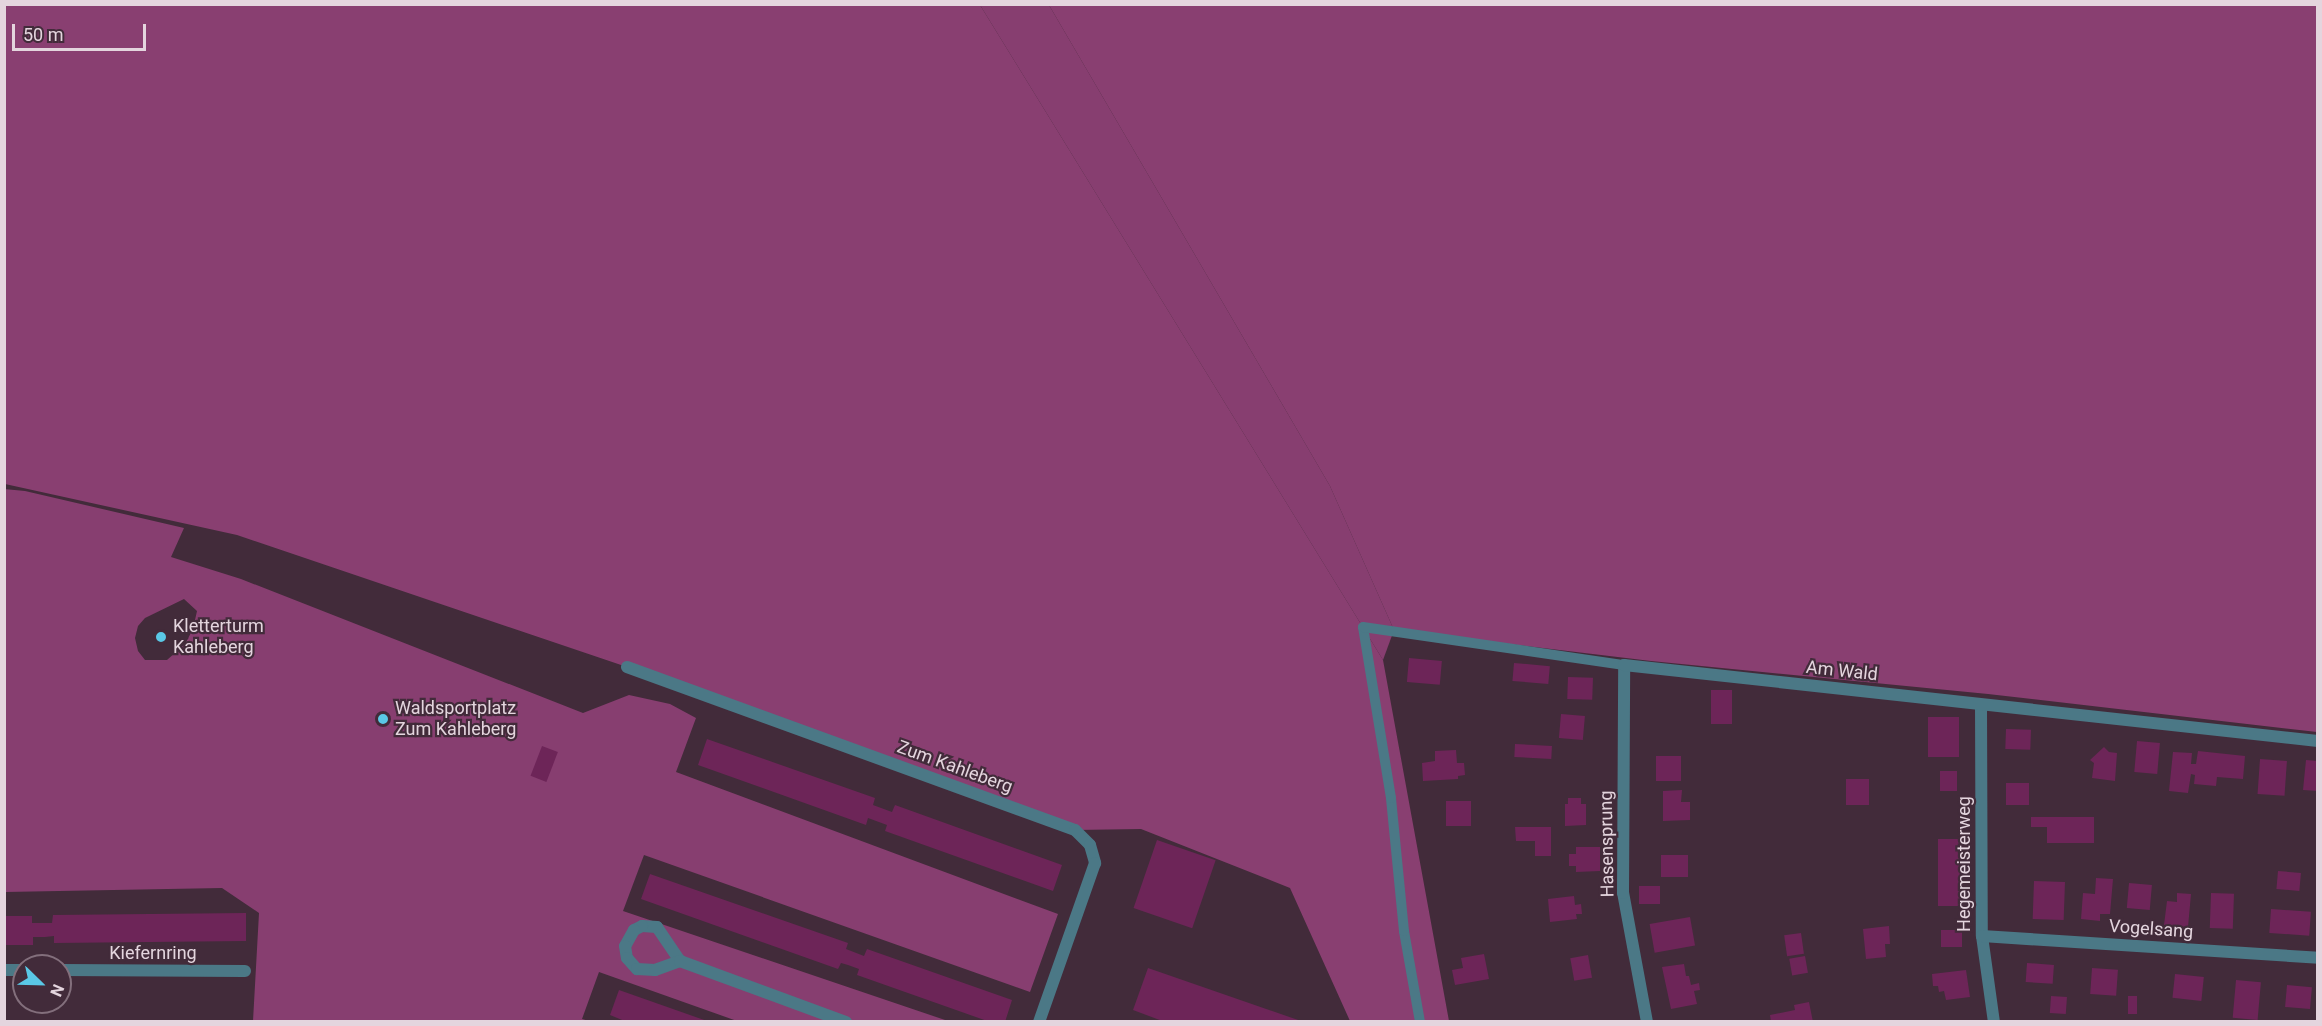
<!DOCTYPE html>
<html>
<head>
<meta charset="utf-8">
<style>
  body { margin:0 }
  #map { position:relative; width:2322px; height:1026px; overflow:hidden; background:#422b3a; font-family:Roboto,sans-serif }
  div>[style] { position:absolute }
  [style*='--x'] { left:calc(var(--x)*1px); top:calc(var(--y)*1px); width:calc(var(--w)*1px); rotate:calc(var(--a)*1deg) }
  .green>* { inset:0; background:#873e70 }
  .forest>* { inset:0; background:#893f71 }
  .building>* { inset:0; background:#6d2558; transform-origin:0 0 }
  .lane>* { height:10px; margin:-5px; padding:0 5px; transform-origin:5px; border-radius:5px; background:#4b7886 }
  .street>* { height:12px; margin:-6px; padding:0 6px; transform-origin:6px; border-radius:6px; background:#4b7886 }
  .dots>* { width:16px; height:16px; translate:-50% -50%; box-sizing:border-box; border:3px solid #422b3a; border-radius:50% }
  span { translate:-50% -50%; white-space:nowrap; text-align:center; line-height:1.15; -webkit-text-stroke:4.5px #422b3a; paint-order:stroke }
  .poi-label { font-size:18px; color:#e4d5de }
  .left { translate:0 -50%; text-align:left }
  .street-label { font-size:18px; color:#e4d5de }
  .frame { position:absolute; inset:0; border:6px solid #e4d5de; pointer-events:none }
  .north { position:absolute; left:12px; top:954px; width:60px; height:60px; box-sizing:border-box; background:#422b3a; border:2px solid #836f7c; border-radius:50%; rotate:113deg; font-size:16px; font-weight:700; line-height:24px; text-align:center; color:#e4d5de }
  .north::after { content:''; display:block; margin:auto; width:21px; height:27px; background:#5ac8e6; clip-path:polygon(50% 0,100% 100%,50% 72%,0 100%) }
  .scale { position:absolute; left:12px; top:24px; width:134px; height:27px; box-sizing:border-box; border:3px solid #e4d5de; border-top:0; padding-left:8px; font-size:18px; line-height:21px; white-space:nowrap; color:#e4d5de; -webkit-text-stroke:4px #422b3a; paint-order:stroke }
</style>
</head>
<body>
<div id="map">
  <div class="green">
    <i style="clip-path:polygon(980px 5px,1049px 5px,1330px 486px,1394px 630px,1383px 660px)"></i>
    <i style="clip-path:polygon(evenodd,4px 489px,25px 491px,184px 528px,171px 557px,241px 579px,583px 713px,629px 695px,670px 704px,696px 718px,676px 772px,1058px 914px,1030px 992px,644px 855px,623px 911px,948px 1021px,737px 1021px,599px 972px,582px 1019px,589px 1021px,253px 1021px,259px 913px,222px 888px,5px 892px,4px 489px,184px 599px,197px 611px,193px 629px,185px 644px,167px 660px,145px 660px,138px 651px,135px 638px,138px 626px,145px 618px,184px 599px)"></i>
  </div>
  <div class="forest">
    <i style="clip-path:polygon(5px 5px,980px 5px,1383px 660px,1449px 1021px,1350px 1021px,1290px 888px,1141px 829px,1075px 830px,627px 667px,237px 535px,5px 484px)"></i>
    <i style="clip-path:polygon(1049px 5px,2317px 5px,2317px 732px,1988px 694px,1651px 661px,1394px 630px,1330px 486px)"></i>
  </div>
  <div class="building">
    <i style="left:1409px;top:658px;width:33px;height:24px;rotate:5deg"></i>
    <i style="left:1514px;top:663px;width:36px;height:18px;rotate:5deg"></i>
    <i style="left:1568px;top:677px;width:25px;height:22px;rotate:2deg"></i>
    <i style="left:1711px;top:690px;width:21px;height:34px"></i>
    <i style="left:1561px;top:714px;width:24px;height:24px;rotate:5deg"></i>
    <i style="left:1928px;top:717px;width:31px;height:40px"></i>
    <i style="left:2006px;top:729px;width:25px;height:20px;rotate:2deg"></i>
    <i style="clip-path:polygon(707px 739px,875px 798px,873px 805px,892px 812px,895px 805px,1062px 865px,1053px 891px,885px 831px,887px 825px,868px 818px,866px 825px,698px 765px)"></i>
    <i style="left:2137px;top:741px;width:23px;height:31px;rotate:5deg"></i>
    <i style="left:1515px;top:744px;width:37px;height:13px;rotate:3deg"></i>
    <i style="left:542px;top:746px;width:17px;height:32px;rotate:21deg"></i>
    <i style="clip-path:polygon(2104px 747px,2109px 752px,2117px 753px,2115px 781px,2092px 778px,2094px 763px,2090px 760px)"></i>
    <i style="clip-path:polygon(1456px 750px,1457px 763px,1464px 763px,1465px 775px,1458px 776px,1458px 779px,1423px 781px,1422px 763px,1435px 761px,1435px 751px)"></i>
    <i style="clip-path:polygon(2198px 751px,2245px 756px,2243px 779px,2217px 777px,2216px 786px,2194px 784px,2195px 775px,2191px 774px,2188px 793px,2169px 791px,2173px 752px,2192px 753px,2191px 764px,2196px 764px)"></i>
    <i style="left:1656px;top:756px;width:25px;height:25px"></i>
    <i style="left:2260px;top:759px;width:27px;height:35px;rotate:4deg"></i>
    <i style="clip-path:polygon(2306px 760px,2318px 761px,2318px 791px,2303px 790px)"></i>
    <i style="left:1940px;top:771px;width:17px;height:20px"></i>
    <i style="left:1846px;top:779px;width:23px;height:26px"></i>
    <i style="left:2006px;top:783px;width:23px;height:22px"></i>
    <i style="clip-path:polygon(1682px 790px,1681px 802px,1690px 802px,1690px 820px,1663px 821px,1663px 791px)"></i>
    <i style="clip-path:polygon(1568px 798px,1581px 798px,1581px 804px,1586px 804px,1586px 825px,1565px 826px,1565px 804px,1568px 804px)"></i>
    <i style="left:1471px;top:801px;width:25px;height:25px;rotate:90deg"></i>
    <i style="clip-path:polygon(2031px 817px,2094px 817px,2094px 843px,2047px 843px,2047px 827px,2031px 827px)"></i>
    <i style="clip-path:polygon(1515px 827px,1551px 827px,1551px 856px,1535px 856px,1535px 841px,1516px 841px)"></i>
    <i style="left:1938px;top:839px;width:23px;height:67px"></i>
    <i style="left:1157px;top:840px;width:62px;height:72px;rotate:19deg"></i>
    <i style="clip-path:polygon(1576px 847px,1600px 847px,1600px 871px,1576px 872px,1576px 866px,1569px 866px,1569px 854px,1576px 854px)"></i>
    <i style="left:1688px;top:855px;width:22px;height:27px;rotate:90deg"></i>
    <i style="left:2278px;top:871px;width:23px;height:18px;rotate:5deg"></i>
    <i style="clip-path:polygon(650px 874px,848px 943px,846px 949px,864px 956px,867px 949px,1012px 1000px,1005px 1022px,990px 1022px,857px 975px,859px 969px,848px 965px,841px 963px,838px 969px,641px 899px)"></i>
    <i style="clip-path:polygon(2096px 878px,2113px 879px,2110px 914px,2100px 914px,2100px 921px,2081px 919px,2083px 893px,2095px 894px)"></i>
    <i style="left:2034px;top:881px;width:31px;height:38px;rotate:2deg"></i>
    <i style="left:2129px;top:883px;width:23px;height:25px;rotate:5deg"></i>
    <i style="left:1639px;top:886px;width:21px;height:18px"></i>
    <i style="clip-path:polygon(2177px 893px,2191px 894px,2188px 927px,2164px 925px,2167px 901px,2177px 902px)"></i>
    <i style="left:2211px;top:893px;width:23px;height:35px;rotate:2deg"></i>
    <i style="clip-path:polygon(1574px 896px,1575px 905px,1581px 904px,1582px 914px,1576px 914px,1577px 919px,1550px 922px,1548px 899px)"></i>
    <i style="left:2271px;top:909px;width:40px;height:24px;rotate:4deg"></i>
    <i style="clip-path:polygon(246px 913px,246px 941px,54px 943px,54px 936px,45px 937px,33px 937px,33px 945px,4px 945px,4px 916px,32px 916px,32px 923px,52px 923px,53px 915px)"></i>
    <i style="left:1690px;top:917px;width:29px;height:41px;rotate:80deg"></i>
    <i style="clip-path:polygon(1889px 926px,1890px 944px,1885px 944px,1886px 957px,1866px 959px,1863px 929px)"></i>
    <i style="left:1962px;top:930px;width:17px;height:21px;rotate:90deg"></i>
    <i style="left:1801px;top:933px;width:21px;height:17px;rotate:82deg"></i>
    <i style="clip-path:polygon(1484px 954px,1489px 979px,1455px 985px,1452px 970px,1463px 968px,1461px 958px)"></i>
    <i style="left:1588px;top:955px;width:23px;height:18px;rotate:80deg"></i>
    <i style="left:1805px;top:956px;width:17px;height:16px;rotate:80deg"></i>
    <i style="left:2027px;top:963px;width:27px;height:19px;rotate:4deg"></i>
    <i style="clip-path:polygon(1684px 964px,1686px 976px,1689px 976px,1691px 985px,1699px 983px,1700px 990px,1694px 991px,1697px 1004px,1671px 1009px,1662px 967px)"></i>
    <i style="clip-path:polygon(1148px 968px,1301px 1021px,1301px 1022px,1165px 1022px,1133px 1010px)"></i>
    <i style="left:2092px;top:968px;width:26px;height:26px;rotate:4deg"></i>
    <i style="clip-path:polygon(1966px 970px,1970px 997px,1946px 1000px,1944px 991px,1939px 992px,1938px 986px,1933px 986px,1932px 974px)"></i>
    <i style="left:2175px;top:974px;width:29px;height:24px;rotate:6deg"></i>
    <i style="left:2236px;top:980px;width:25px;height:38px;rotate:5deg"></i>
    <i style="left:2287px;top:985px;width:25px;height:22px;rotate:5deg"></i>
    <i style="clip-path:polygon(619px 990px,707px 1021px,707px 1022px,627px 1022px,610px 1015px)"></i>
    <i style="left:2051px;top:996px;width:16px;height:17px;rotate:4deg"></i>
    <i style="left:2128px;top:996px;width:9px;height:18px"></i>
    <i style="clip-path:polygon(1809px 1002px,1813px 1022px,1771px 1022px,1770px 1015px,1795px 1010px,1794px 1005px)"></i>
  </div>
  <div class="lane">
    <i style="--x:1420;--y:1022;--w:92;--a:-100"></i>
    <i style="--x:1404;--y:931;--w:134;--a:-95.6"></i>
    <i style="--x:1391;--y:798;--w:173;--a:-99.3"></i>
    <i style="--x:1363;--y:627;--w:264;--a:8.3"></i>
  </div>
  <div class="street">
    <i style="--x:627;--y:667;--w:477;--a:20"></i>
    <i style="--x:1075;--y:830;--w:21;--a:45"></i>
    <i style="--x:1090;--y:845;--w:19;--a:74"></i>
    <i style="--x:1095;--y:863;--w:169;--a:109.4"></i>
    <i style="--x:1981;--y:705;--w:231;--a:89.8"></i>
    <i style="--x:1982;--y:936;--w:87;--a:82.1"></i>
    <i style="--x:1982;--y:936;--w:337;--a:3.7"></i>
    <i style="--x:680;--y:961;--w:41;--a:-124.1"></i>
    <i style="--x:657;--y:927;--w:15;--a:-176"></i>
    <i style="--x:642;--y:926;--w:9;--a:153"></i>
    <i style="--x:634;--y:930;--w:18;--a:119"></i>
    <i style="--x:625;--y:946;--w:12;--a:81"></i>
    <i style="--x:627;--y:958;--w:15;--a:48"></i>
    <i style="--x:637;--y:969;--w:18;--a:3"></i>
    <i style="--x:655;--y:970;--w:27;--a:-20"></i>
    <i style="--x:680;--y:961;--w:177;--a:20.2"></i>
    <i style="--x:4;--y:970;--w:20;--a:0"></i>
    <i style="--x:60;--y:970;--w:185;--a:0.3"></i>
    <i style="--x:1647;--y:1022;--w:131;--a:-100.5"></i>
    <i style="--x:1623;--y:893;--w:228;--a:-89.7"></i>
    <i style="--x:1624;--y:665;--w:698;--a:6.25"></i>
  </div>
  <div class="dots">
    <i style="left:161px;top:637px;background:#5ac8e6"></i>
    <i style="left:383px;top:719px;background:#5ac8e6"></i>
  </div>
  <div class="poi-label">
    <span class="left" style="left:173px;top:637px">Kletterturm<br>Kahleberg</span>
    <span class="left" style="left:395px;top:719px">Waldsportplatz<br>Zum Kahleberg</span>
  </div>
  <div class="street-label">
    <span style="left:1842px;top:671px;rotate:6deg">Am Wald</span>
    <span style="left:955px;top:767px;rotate:20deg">Zum Kahleberg</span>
    <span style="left:1607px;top:844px;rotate:-91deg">Hasensprung</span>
    <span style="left:1964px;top:864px;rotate:-90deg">Hegemeisterweg</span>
    <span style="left:2151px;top:929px;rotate:4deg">Vogelsang</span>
    <span style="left:153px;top:953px">Kiefernring</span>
  </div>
  <div class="frame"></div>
  <div class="north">N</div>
  <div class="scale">50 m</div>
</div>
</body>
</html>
